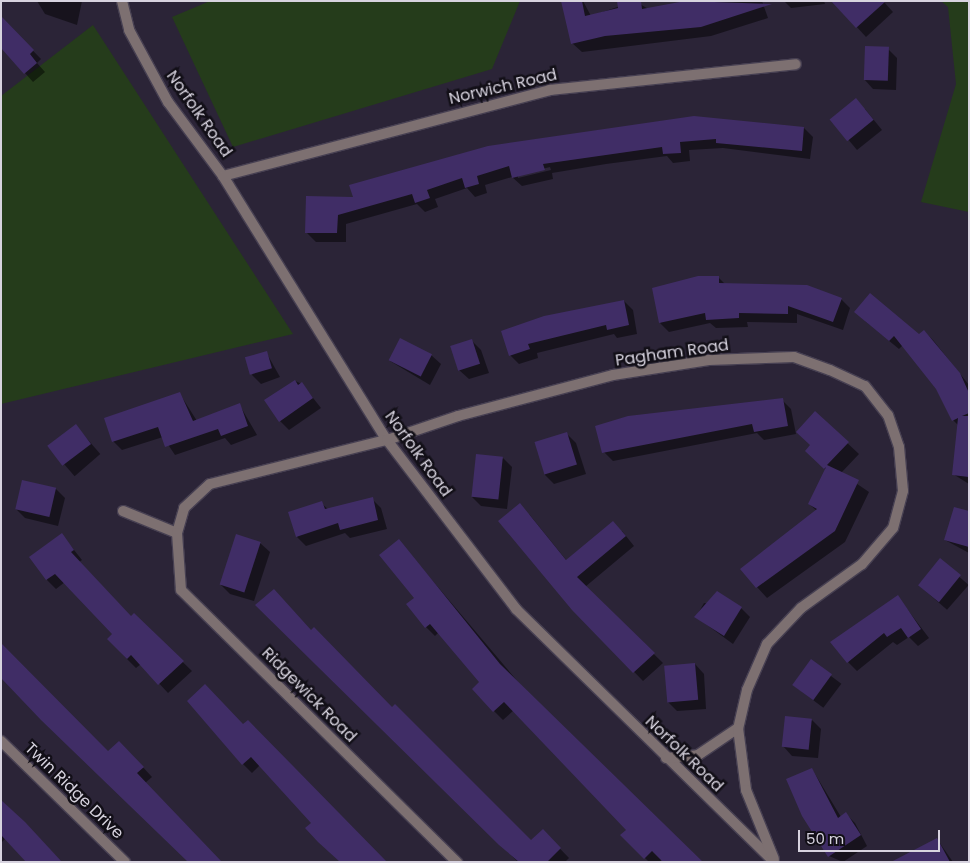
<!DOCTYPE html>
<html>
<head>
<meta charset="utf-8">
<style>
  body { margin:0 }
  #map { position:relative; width:970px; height:863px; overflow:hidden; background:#2b2437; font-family:Poppins,sans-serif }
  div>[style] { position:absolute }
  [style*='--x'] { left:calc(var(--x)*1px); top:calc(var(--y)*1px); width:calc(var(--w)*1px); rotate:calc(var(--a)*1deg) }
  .green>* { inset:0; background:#253c1b }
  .shadow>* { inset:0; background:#0007; transform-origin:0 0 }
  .building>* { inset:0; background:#402d66; transform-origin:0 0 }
  .roads { filter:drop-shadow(1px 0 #474052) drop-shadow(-1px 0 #474052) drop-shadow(0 1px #474052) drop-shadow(0 -1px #474052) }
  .street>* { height:10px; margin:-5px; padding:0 5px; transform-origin:5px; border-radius:5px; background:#7d7071 }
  span { translate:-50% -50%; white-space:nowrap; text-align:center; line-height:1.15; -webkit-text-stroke:5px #120f17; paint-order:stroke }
  .street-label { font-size:16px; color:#d7d3df }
  .frame { position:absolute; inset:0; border:2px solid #d7d3df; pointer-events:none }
  .scale { position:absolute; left:798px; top:830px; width:142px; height:22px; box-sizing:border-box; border:2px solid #d7d3df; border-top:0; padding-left:6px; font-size:15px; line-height:18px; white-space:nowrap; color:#d7d3df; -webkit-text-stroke:4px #120f17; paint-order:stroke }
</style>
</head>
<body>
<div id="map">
  <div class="green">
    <i style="clip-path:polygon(210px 1px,520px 1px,492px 69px,233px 147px,172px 17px)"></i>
    <i style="clip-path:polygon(941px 1px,969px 1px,969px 212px,921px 202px,956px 84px,948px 7px)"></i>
    <i style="clip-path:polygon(93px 25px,293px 334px,1px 404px,1px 96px)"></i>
  </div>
  <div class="shadow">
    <i style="clip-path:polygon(37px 1px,82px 1px,77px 25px,45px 14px)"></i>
    <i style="clip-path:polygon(569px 1px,583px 1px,591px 16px,635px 1px,650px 10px,686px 1px,762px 1px,768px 18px,711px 36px,582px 52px,572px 43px)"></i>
    <i style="clip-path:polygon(784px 1px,824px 1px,825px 4px,791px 8px)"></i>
    <i style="clip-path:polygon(833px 1px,883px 1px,893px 12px,866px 37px)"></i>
    <i style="clip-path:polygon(10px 27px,41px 59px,37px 63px,45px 72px,33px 82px,1px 46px)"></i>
    <i style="clip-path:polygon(888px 49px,897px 58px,896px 90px,873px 89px,864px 79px)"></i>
    <i style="clip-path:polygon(865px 109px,882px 130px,857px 150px,832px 120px)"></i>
    <i style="clip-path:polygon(evenodd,804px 128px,813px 137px,810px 159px,723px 148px,689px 150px,690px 161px,673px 163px,667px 156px,606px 164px,552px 173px,553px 179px,522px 186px,512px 177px,485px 185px,487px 193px,475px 197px,467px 188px,435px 199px,438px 207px,425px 212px,417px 204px,346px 224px,346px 242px,316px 242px,307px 233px,355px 198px,488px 148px,804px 128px,550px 167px,551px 170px,518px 178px,518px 175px,550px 167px)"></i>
    <i style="clip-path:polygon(718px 277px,725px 284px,841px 299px,850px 308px,843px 330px,797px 314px,797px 323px,747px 322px,748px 327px,716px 328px,710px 323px,669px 332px,660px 323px)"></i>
    <i style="clip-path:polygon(624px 301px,633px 310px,637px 334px,617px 338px,614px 334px,537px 353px,538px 358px,519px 364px,510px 355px,503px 332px)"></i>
    <i style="clip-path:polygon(865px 321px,919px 336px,924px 331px,933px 340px,969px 385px,969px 426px,962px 429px,953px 420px,938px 388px,903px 345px,899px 349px)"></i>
    <i style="clip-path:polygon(472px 341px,481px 350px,489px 373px,469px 379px,459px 370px)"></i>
    <i style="clip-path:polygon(266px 352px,280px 377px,261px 384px,252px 375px)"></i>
    <i style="clip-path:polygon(431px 355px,441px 364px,430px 385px,390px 361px)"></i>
    <i style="clip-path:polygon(295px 381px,302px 384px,321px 408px,289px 430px,280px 421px)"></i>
    <i style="clip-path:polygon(180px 394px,197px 421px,239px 404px,257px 435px,231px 445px,225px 438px,175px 455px,163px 437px,122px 450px,113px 441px)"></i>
    <i style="clip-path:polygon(782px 400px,791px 409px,796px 434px,764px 440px,757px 433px,613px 461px,604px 452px)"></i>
    <i style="clip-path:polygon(815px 413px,859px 454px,841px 473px,869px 492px,845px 542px,767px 598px,757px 587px,817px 511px,809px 504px,826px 470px,806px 451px,811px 446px)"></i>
    <i style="left:76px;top:426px;width:37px;height:34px;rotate:49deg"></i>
    <i style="clip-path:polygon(567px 434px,576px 443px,586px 474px,554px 484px,545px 475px,536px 443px)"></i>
    <i style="clip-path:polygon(969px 444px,969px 484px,953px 474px)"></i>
    <i style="clip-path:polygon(503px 458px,512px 467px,507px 509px,481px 506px,472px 497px)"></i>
    <i style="clip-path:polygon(56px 489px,65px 498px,58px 526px,25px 518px,16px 509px)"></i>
    <i style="clip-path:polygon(372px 499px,381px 508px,387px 529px,350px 538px,345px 533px,306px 546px,297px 537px,321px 503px,329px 510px)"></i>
    <i style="clip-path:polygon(969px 512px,969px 553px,945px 540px)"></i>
    <i style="clip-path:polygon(529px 514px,567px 561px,622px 531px,634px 546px,585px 587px,663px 663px,643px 681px,573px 609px)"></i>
    <i style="clip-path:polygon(62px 535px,82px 560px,79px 562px,131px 618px,134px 615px,192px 671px,168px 693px,141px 664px,136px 668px,127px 659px,109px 639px,114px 634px,65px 582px,56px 589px,47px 580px)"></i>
    <i style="clip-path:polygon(399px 541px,541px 709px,662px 859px,660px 862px,649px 862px,622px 835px,628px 830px,514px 710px,503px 720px,494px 711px,481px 682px,439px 632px,435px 636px,426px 627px)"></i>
    <i style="clip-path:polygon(260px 543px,270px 552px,254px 601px,230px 594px,221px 585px)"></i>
    <i style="left:940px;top:560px;width:38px;height:33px;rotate:41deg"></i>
    <i style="clip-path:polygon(898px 597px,929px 638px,918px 646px,909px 637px,897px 645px,893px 642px,857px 671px,848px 662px)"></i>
    <i style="clip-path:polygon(704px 603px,741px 608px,750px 617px,733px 644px,696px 617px)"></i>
    <i style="clip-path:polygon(257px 605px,311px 631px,531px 842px,543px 831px,569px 858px,565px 862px,518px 862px)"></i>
    <i style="left:811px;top:661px;width:38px;height:30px;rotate:37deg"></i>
    <i style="clip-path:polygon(695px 664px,704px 674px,706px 709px,677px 711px,668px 702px)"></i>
    <i style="clip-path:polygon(812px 720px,821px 729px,818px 758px,792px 756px,783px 746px)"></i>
    <i style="clip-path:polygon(244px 726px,312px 823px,260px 765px,252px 773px,243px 764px)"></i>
    <i style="clip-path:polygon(128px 751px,152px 777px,145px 783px,108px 753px)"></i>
    <i style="clip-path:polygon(812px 769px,841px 817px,846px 814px,855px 823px,867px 846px,843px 862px,829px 856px)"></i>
    <i style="clip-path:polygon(1px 803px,6px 838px,1px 843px)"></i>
    <i style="clip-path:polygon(937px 839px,953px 862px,913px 862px)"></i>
  </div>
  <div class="building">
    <i style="clip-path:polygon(561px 1px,582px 1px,585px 16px,618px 8px,617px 1px,641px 1px,642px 9px,685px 1px,772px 4px,701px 27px,605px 36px,571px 44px)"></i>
    <i style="clip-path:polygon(831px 1px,886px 1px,856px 28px)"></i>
    <i style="clip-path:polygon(1px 16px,34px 50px,30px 54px,37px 63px,24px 74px,1px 48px)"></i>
    <i style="left:865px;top:46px;width:24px;height:34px;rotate:2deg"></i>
    <i style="left:856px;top:98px;width:28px;height:34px;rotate:51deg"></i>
    <i style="clip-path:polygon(694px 116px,804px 127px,802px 151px,716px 143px,716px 139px,680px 142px,681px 153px,663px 154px,662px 147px,543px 164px,545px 170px,512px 178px,509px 166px,477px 176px,479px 184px,465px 188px,462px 178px,427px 190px,430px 198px,415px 203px,412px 194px,338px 215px,337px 233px,305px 233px,306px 196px,353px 197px,349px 185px,488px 146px)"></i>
    <i style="clip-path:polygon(698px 276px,719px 276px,719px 283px,807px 285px,842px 298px,833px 322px,788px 306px,788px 314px,739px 313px,739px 318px,706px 320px,705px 313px,659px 323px,652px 288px)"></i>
    <i style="clip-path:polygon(870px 293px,919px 334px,924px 330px,960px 373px,969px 393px,969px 413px,962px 416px,969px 416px,969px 477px,952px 475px,958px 418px,952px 421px,936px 389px,894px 336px,889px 341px,854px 312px)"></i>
    <i style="clip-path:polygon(624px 300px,629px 325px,607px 330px,606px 325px,528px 344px,530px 349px,509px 356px,501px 331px,544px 316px)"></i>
    <i style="left:400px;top:338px;width:36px;height:25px;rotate:27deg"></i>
    <i style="left:472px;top:339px;width:26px;height:23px;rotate:72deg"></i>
    <i style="left:267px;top:351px;width:18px;height:23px;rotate:74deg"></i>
    <i style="clip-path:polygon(295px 380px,298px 385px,302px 382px,313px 398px,279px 422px,264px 400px)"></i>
    <i style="clip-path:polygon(180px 392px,193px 421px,240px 403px,248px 426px,221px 436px,218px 429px,165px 447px,158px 427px,112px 442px,104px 418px)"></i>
    <i style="clip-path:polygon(783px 398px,788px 426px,754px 432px,752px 424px,602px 453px,595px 426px,628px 416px)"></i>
    <i style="clip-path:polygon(815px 411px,849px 442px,827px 465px,859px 480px,835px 531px,756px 588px,740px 569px,817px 509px,808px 504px,826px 467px,824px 469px,805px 451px,810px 445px,796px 432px)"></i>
    <i style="left:76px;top:424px;width:25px;height:36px;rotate:53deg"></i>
    <i style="left:567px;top:432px;width:34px;height:34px;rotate:73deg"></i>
    <i style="left:476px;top:454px;width:27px;height:43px;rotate:6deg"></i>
    <i style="left:22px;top:480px;width:35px;height:30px;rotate:13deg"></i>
    <i style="clip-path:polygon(373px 497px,378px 520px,340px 530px,338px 523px,296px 537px,288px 512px,322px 501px,325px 509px)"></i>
    <i style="clip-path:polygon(520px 503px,566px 560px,613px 521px,626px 536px,577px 577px,655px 653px,633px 673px,572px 610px,498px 521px)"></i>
    <i style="clip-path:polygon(954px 507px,969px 511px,969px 547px,944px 540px)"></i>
    <i style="clip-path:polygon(62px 533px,74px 550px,71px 552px,131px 616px,134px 613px,184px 661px,158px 685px,131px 655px,127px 659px,107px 639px,112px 634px,55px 574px,46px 580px,29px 557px)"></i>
    <i style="left:236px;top:534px;width:26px;height:53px;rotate:18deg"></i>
    <i style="clip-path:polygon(399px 539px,500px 664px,703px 862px,663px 862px,652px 851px,644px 859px,620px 835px,626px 830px,504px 702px,493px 712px,472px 689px,479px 682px,430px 624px,425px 628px,406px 604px,414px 598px,379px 555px)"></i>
    <i style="left:940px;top:558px;width:27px;height:35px;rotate:39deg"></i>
    <i style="clip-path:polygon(274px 589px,311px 630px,314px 627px,392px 707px,395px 704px,531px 840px,543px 829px,561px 848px,547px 862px,519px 862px,499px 845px,255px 605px)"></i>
    <i style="clip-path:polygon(717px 591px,742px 607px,724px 636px,694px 617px)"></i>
    <i style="clip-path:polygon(898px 595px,921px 629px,908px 638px,901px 628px,887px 637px,884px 633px,847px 663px,830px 642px)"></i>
    <i style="clip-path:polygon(1px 643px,108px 751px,119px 741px,144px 767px,137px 773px,222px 862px,188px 862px,41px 720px,1px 678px)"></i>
    <i style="left:811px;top:659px;width:26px;height:32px;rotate:36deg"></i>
    <i style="left:695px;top:663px;width:37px;height:31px;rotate:85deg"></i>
    <i style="clip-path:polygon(205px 684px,243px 724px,248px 720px,387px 862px,340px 862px,318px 842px,305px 828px,311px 823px,251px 757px,242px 765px,187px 701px)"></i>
    <i style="left:785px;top:716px;width:27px;height:31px;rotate:6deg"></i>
    <i style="clip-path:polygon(812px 768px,838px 818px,846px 812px,861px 835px,828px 857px,802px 816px,786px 779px)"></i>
    <i style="clip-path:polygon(1px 800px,25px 822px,62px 862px,26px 862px,1px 835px)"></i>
    <i style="clip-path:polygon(937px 838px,950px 862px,891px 862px)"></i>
  </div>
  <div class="roads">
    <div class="street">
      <i style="--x:122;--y:1;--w:30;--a:76"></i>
      <i style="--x:129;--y:30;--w:82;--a:61.6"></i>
      <i style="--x:168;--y:102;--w:92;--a:53.4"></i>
      <i style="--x:223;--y:176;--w:311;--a:58.2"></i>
      <i style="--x:387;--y:440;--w:213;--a:52.6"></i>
      <i style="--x:516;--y:609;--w:361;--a:44.4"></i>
      <i style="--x:223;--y:176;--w:338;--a:-14.7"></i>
      <i style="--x:550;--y:90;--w:247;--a:-6"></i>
      <i style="--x:123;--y:511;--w:58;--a:22.2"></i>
      <i style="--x:177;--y:533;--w:26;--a:-74"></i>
      <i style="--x:184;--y:508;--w:35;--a:-43"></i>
      <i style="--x:210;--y:484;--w:182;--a:-14"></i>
      <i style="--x:387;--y:440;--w:75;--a:-18.7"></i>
      <i style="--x:458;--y:416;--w:160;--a:-14.8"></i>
      <i style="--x:613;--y:375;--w:97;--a:-8.9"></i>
      <i style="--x:709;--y:360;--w:85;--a:-2"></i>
      <i style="--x:794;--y:357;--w:38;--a:20"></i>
      <i style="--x:830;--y:370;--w:38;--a:25"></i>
      <i style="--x:865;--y:386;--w:37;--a:52"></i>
      <i style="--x:888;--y:415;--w:34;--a:71"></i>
      <i style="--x:899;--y:447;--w:44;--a:84.8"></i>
      <i style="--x:903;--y:491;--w:38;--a:105"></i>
      <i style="--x:893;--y:528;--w:48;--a:130.7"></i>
      <i style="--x:862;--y:564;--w:75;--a:144.2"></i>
      <i style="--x:801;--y:608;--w:50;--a:133.4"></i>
      <i style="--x:767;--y:644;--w:50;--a:113.5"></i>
      <i style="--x:747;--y:690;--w:39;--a:103"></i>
      <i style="--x:177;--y:533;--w:57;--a:86"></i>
      <i style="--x:181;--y:590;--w:388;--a:44.6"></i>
      <i style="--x:1;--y:741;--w:173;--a:44.3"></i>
      <i style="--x:666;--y:758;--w:32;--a:-5"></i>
      <i style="--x:698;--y:755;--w:48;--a:-34"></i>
      <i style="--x:738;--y:728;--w:63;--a:82.6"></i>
      <i style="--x:746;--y:790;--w:74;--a:67.9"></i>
    </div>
  </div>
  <div class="street-label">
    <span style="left:503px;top:87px;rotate:-13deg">Norwich Road</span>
    <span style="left:199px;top:114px;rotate:55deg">Norfolk Road</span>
    <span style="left:672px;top:353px;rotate:-8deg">Pagham Road</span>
    <span style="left:418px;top:454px;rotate:54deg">Norfolk Road</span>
    <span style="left:309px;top:695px;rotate:45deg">Ridgewick Road</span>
    <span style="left:684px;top:754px;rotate:44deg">Norfolk Road</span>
    <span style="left:74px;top:791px;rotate:44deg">Twin Ridge Drive</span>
  </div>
  <div class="frame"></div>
  <div class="scale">50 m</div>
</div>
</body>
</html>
